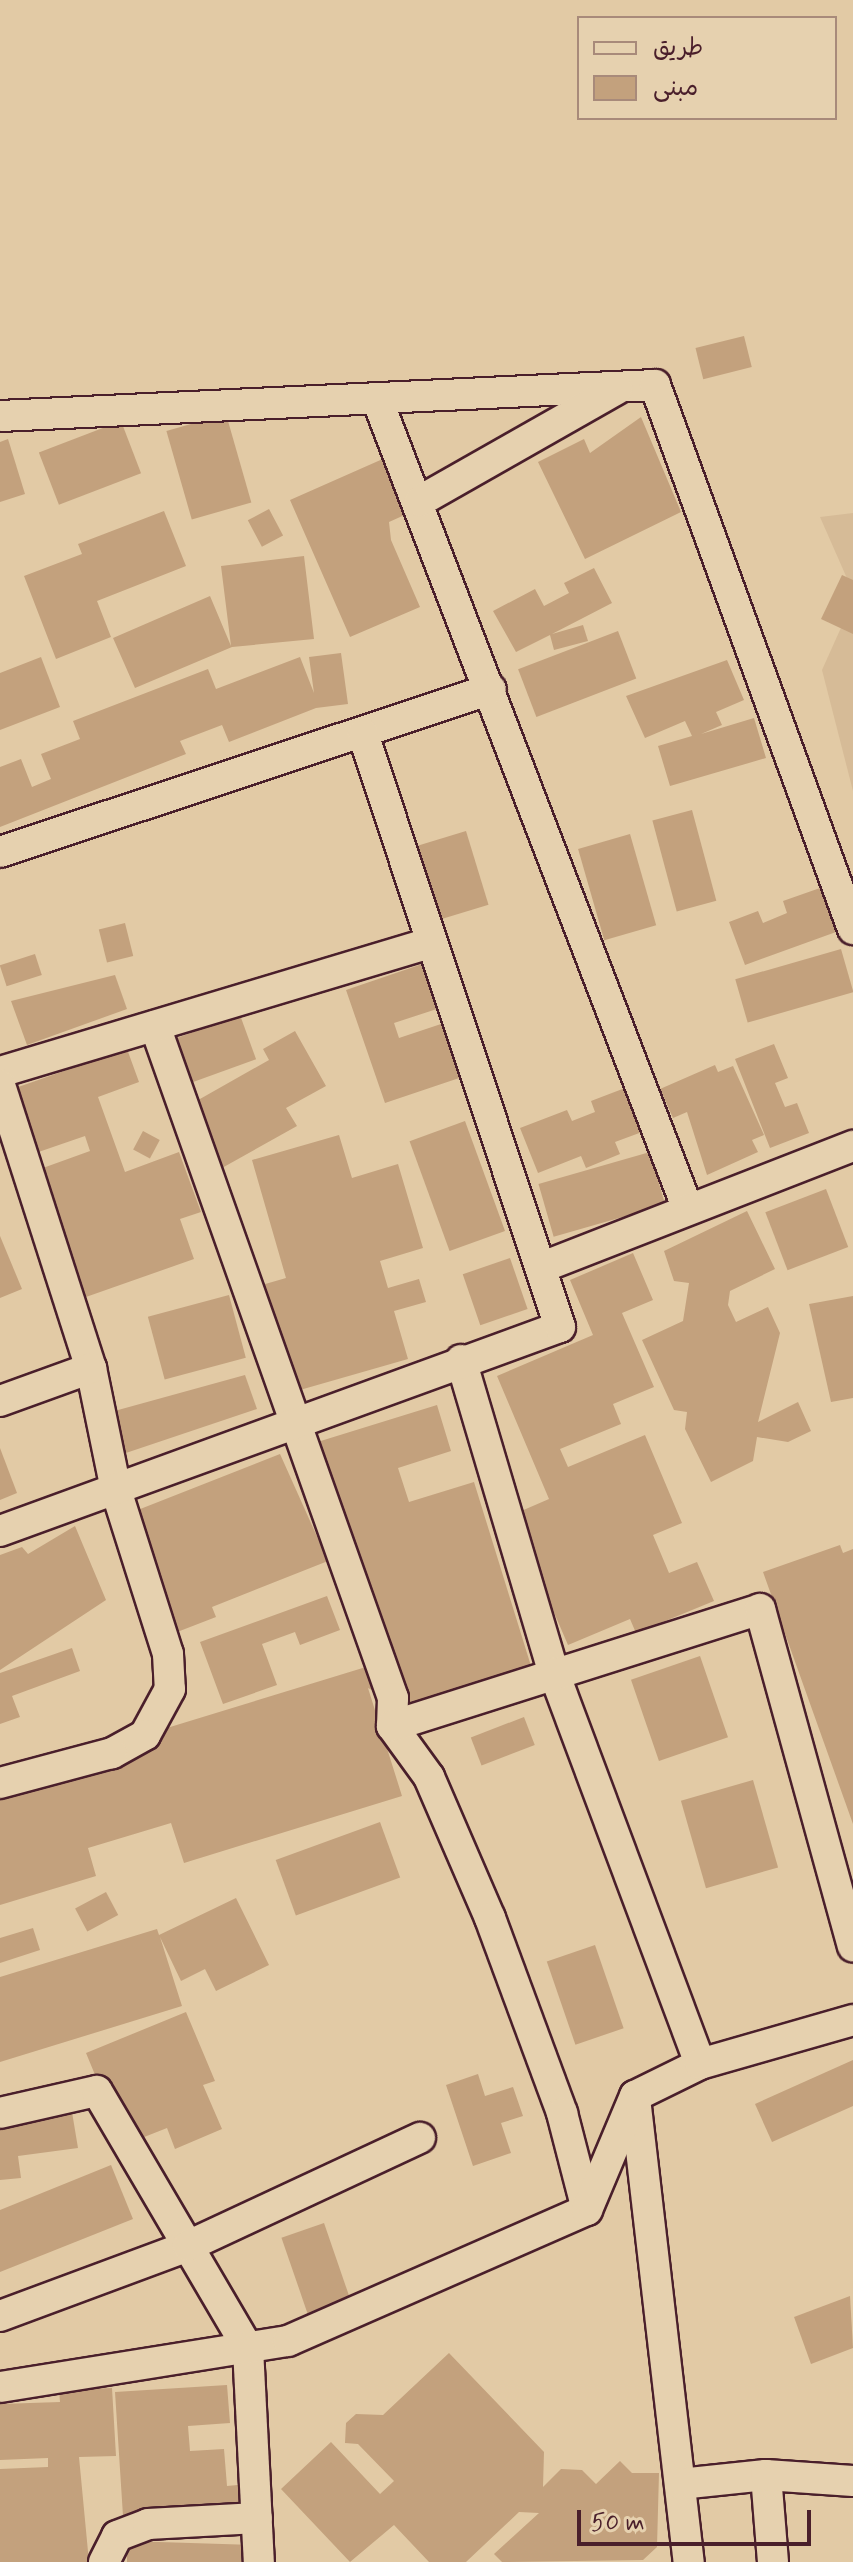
<!DOCTYPE html>
<html>
<head>
<meta charset="utf-8">
<style>
  body { margin:0 }
  #map { position:relative; width:853px; height:2562px; overflow:hidden; background:#e2caa5; font-family:Mynerve,"Playpen Sans Arabic",sans-serif }
  div>[style] { position:absolute }
  [style*='--x'] { left:calc(var(--x)*1px); top:calc(var(--y)*1px); width:calc(var(--w)*1px); rotate:calc(var(--a)*1deg) }
  .built>* { inset:0; background:#d6bb97 }
  .building>* { inset:0; background:#c3a17d; transform-origin:0 0 }
  .roads { filter:drop-shadow(2px 0 #4a1f2b) drop-shadow(-2px 0 #4a1f2b) drop-shadow(0 2px #4a1f2b) drop-shadow(0 -2px #4a1f2b) }
  .street>* { height:30px; margin:-15px; padding:0 15px; transform-origin:15px; border-radius:15px; background:#e6d1af }
  span { translate:-50% -50%; white-space:nowrap; text-align:center; line-height:1.15; -webkit-text-stroke:8px #e6d1af; paint-order:stroke }
  .legend { position:absolute; left:577px; top:16px; width:260px; height:104px; box-sizing:border-box; background:#e6d1af; border:2px solid #a88a7a; margin:0; padding:10px 14px; list-style:none; font-size:24px; color:#4a1f2b }
  .legend li { display:flex; align-items:center; gap:16px; height:40px }
  .legend b { width:40px; border:2px solid #a88a7a }
  .scale { position:absolute; left:577px; top:2510px; width:234px; height:36px; box-sizing:border-box; border:4px solid #4a1f2b; border-top:0; padding-left:10px; font-size:24px; line-height:28px; white-space:nowrap; color:#4a1f2b; -webkit-text-stroke:6px #e6d1af; paint-order:stroke }
</style>
</head>
<body>
<div id="map">
  <div class="built">
    <i style="clip-path:polygon(853px 513px,853px 592px,820px 517px)"></i>
    <i style="clip-path:polygon(853px 601px,853px 791px,822px 670px)"></i>
  </div>
  <div class="building">
    <i style="left:744px;top:336px;width:32px;height:50px;rotate:76deg"></i>
    <i style="left:226px;top:414px;width:92px;height:62px;rotate:74deg"></i>
    <i style="clip-path:polygon(641px 417px,681px 512px,585px 559px,538px 462px,584px 439px,590px 453px)"></i>
    <i style="left:121px;top:421px;width:56px;height:88px;rotate:69deg"></i>
    <i style="clip-path:polygon(8px 439px,25px 494px,0 502px,0 442px)"></i>
    <i style="clip-path:polygon(385px 458px,409px 513px,389px 522px,391px 540px,420px 607px,350px 637px,290px 500px)"></i>
    <i style="left:269px;top:509px;width:30px;height:24px;rotate:62deg"></i>
    <i style="clip-path:polygon(164px 511px,186px 566px,97px 601px,111px 637px,56px 659px,24px 576px,82px 554px,78px 544px)"></i>
    <i style="clip-path:polygon(304px 556px,314px 639px,232px 647px,135px 688px,113px 638px,210px 596px,231px 646px,221px 566px)"></i>
    <i style="clip-path:polygon(594px 568px,612px 603px,552px 634px,583px 625px,588px 641px,554px 650px,550px 635px,516px 652px,493px 611px,535px 589px,544px 606px,569px 593px,564px 583px)"></i>
    <i style="clip-path:polygon(842px 575px,853px 580px,853px 634px,821px 619px)"></i>
    <i style="left:618px;top:631px;width:51px;height:107px;rotate:69deg"></i>
    <i style="clip-path:polygon(341px 653px,348px 704px,316px 708px,229px 742px,222px 725px,180px 741px,186px 754px,0 827px,0 767px,21px 759px,32px 787px,51px 779px,41px 754px,80px 739px,73px 721px,208px 669px,216px 689px,300px 657px,314px 693px,309px 657px)"></i>
    <i style="clip-path:polygon(41px 657px,60px 707px,0 730px,0 673px)"></i>
    <i style="clip-path:polygon(727px 660px,744px 700px,716px 712px,722px 725px,701px 734px,754px 718px,766px 758px,670px 786px,658px 746px,692px 736px,685px 721px,645px 738px,626px 696px)"></i>
    <i style="left:692px;top:810px;width:94px;height:41px;rotate:75deg"></i>
    <i style="left:466px;top:831px;width:77px;height:67px;rotate:73deg"></i>
    <i style="left:630px;top:834px;width:95px;height:54px;rotate:74deg"></i>
    <i style="clip-path:polygon(820px 888px,836px 932px,745px 965px,729px 922px,758px 911px,763px 923px,787px 913px,783px 901px)"></i>
    <i style="left:125px;top:923px;width:34px;height:27px;rotate:76deg"></i>
    <i style="left:841px;top:949px;width:45px;height:110px;rotate:74deg"></i>
    <i style="left:35px;top:954px;width:22px;height:37px;rotate:72deg"></i>
    <i style="clip-path:polygon(431px 961px,446px 1006px,394px 1023px,399px 1038px,459px 1018px,477px 1072px,385px 1103px,346px 990px)"></i>
    <i style="clip-path:polygon(115px 975px,127px 1009px,27px 1045px,11px 1001px)"></i>
    <i style="left:240px;top:1015px;width:47px;height:89px;rotate:70deg"></i>
    <i style="clip-path:polygon(295px 1031px,326px 1086px,286px 1108px,297px 1126px,213px 1173px,177px 1112px,269px 1060px,263px 1049px)"></i>
    <i style="clip-path:polygon(774px 1044px,788px 1078px,775px 1083px,785px 1107px,797px 1103px,809px 1133px,770px 1148px,735px 1059px)"></i>
    <i style="clip-path:polygon(127px 1049px,139px 1082px,98px 1097px,125px 1172px,179px 1152px,201px 1212px,180px 1219px,194px 1259px,66px 1304px,29px 1173px,90px 1151px,85px 1136px,24px 1157px,1px 1093px)"></i>
    <i style="clip-path:polygon(715px 1065px,718px 1072px,733px 1066px,764px 1135px,752px 1140px,758px 1152px,707px 1175px,687px 1112px,673px 1118px,660px 1089px)"></i>
    <i style="clip-path:polygon(625px 1088px,642px 1132px,615px 1142px,620px 1154px,586px 1168px,581px 1156px,538px 1173px,520px 1128px,567px 1110px,572px 1121px,595px 1112px,591px 1101px)"></i>
    <i style="left:465px;top:1121px;width:117px;height:59px;rotate:70deg"></i>
    <i style="left:143px;top:1131px;width:19px;height:21px;rotate:28deg"></i>
    <i style="clip-path:polygon(339px 1135px,352px 1178px,398px 1164px,423px 1248px,380px 1261px,388px 1288px,419px 1279px,426px 1302px,394px 1311px,408px 1359px,279px 1396px,248px 1289px,286px 1278px,252px 1160px)"></i>
    <i style="left:650px;top:1152px;width:55px;height:116px;rotate:74deg"></i>
    <i style="left:826px;top:1189px;width:62px;height:65px;rotate:69deg"></i>
    <i style="clip-path:polygon(747px 1211px,775px 1269px,730px 1291px,728px 1305px,736px 1322px,768px 1307px,780px 1333px,758px 1422px,798px 1402px,811px 1431px,788px 1442px,757px 1437px,753px 1461px,711px 1482px,685px 1429px,687px 1412px,674px 1410px,642px 1340px,683px 1321px,689px 1283px,674px 1281px,664px 1251px)"></i>
    <i style="clip-path:polygon(0 1236px,22px 1289px,0 1298px)"></i>
    <i style="clip-path:polygon(633px 1253px,653px 1300px,622px 1313px,654px 1387px,613px 1404px,621px 1424px,560px 1449px,568px 1467px,645px 1435px,682px 1523px,653px 1535px,669px 1573px,697px 1562px,714px 1601px,636px 1633px,630px 1619px,568px 1645px,512px 1515px,549px 1499px,497px 1376px,593px 1335px,570px 1280px)"></i>
    <i style="left:510px;top:1258px;width:54px;height:50px;rotate:71deg"></i>
    <i style="left:229px;top:1295px;width:65px;height:84px;rotate:75deg"></i>
    <i style="clip-path:polygon(853px 1296px,853px 1398px,831px 1402px,809px 1304px)"></i>
    <i style="clip-path:polygon(245px 1375px,257px 1409px,114px 1457px,100px 1415px)"></i>
    <i style="clip-path:polygon(437px 1405px,451px 1451px,398px 1468px,409px 1502px,474px 1482px,531px 1666px,403px 1706px,368px 1688px,402px 1796px,184px 1863px,171px 1823px,88px 1848px,96px 1876px,0 1905px,0 1779px,379px 1663px,311px 1444px)"></i>
    <i style="clip-path:polygon(0 1448px,17px 1493px,0 1500px)"></i>
    <i style="clip-path:polygon(280px 1454px,328px 1561px,212px 1607px,216px 1617px,172px 1634px,125px 1515px)"></i>
    <i style="clip-path:polygon(75px 1526px,106px 1600px,0 1670px,0 1555px,22px 1547px,28px 1554px)"></i>
    <i style="clip-path:polygon(840px 1545px,843px 1553px,853px 1549px,853px 1824px,763px 1572px)"></i>
    <i style="clip-path:polygon(327px 1596px,340px 1630px,300px 1645px,295px 1632px,262px 1644px,277px 1685px,223px 1704px,200px 1642px)"></i>
    <i style="clip-path:polygon(72px 1648px,80px 1671px,12px 1696px,20px 1717px,0 1724px,0 1673px)"></i>
    <i style="left:700px;top:1656px;width:86px;height:73px;rotate:71deg"></i>
    <i style="left:524px;top:1717px;width:30px;height:57px;rotate:69deg"></i>
    <i style="left:753px;top:1780px;width:91px;height:75px;rotate:74deg"></i>
    <i style="left:380px;top:1822px;width:59px;height:111px;rotate:70deg"></i>
    <i style="left:106px;top:1892px;width:26px;height:35px;rotate:62deg"></i>
    <i style="clip-path:polygon(236px 1898px,269px 1965px,216px 1991px,205px 1969px,181px 1981px,160px 1937px,182px 2006px,0 2062px,0 1977px,157px 1929px,159px 1935px)"></i>
    <i style="clip-path:polygon(33px 1928px,40px 1950px,0 1963px,0 1938px)"></i>
    <i style="left:595px;top:1945px;width:88px;height:51px;rotate:71deg"></i>
    <i style="clip-path:polygon(186px 2012px,215px 2081px,203px 2085px,222px 2129px,175px 2149px,167px 2128px,124px 2145px,86px 2053px)"></i>
    <i style="clip-path:polygon(853px 2060px,853px 2106px,772px 2142px,755px 2104px)"></i>
    <i style="clip-path:polygon(478px 2074px,485px 2096px,513px 2087px,523px 2116px,501px 2123px,511px 2153px,473px 2166px,446px 2085px)"></i>
    <i style="clip-path:polygon(72px 2112px,78px 2148px,18px 2156px,21px 2178px,0 2180px,0 2122px)"></i>
    <i style="clip-path:polygon(111px 2165px,133px 2219px,0 2272px,0 2210px)"></i>
    <i style="left:324px;top:2223px;width:87px;height:45px;rotate:71deg"></i>
    <i style="clip-path:polygon(850px 2296px,853px 2348px,811px 2364px,794px 2317px)"></i>
    <i style="clip-path:polygon(449px 2353px,544px 2452px,543px 2487px,561px 2469px,582px 2470px,596px 2484px,620px 2461px,632px 2473px,659px 2473px,657px 2547px,643px 2560px,502px 2562px,494px 2554px,539px 2513px,519px 2512px,466px 2562px,429px 2562px,394px 2525px,350px 2562px,281px 2489px,331px 2442px,380px 2494px,394px 2481px,358px 2444px,345px 2443px,346px 2423px,356px 2414px,383px 2415px)"></i>
    <i style="clip-path:polygon(227px 2385px,230px 2423px,188px 2426px,190px 2451px,224px 2449px,227px 2486px,248px 2484px,249px 2508px,123px 2516px,115px 2392px)"></i>
    <i style="clip-path:polygon(112px 2388px,116px 2456px,79px 2457px,89px 2562px,0 2562px,0 2469px,48px 2467px,48px 2458px,0 2460px,0 2404px,60px 2402px,59px 2390px)"></i>
    <i style="clip-path:polygon(127px 2541px,254px 2545px,254px 2562px,127px 2562px)"></i>
  </div>
  <div class="roads">
    <div class="street">
      <i style="--x:377;--y:399;--w:865;--a:69.01"></i>
      <i style="--x:0;--y:416;--w:656;--a:-2.71"></i>
      <i style="--x:655;--y:385;--w:579;--a:70"></i>
      <i style="--x:420;--y:501;--w:227;--a:-29.6"></i>
      <i style="--x:0;--y:852;--w:517;--a:-18.36"></i>
      <i style="--x:155;--y:1026;--w:713;--a:70.5"></i>
      <i style="--x:393;--y:1698;--w:28;--a:92"></i>
      <i style="--x:392;--y:1726;--w:63;--a:54"></i>
      <i style="--x:429;--y:1777;--w:154;--a:66.6"></i>
      <i style="--x:490;--y:1918;--w:208;--a:69.7"></i>
      <i style="--x:562;--y:2113;--w:100;--a:75.5"></i>
      <i style="--x:0;--y:1072;--w:449;--a:-16.7"></i>
      <i style="--x:0;--y:1085;--w:297;--a:72.2"></i>
      <i style="--x:91;--y:1368;--w:125;--a:78.4"></i>
      <i style="--x:116;--y:1490;--w:172;--a:72.4"></i>
      <i style="--x:168;--y:1654;--w:35;--a:87"></i>
      <i style="--x:170;--y:1689;--w:52;--a:118.5"></i>
      <i style="--x:145;--y:1735;--w:38;--a:151"></i>
      <i style="--x:112;--y:1753;--w:116;--a:165"></i>
      <i style="--x:545;--y:1266;--w:331;--a:-21.3"></i>
      <i style="--x:461;--y:1360;--w:327;--a:73.5"></i>
      <i style="--x:554;--y:1673;--w:417;--a:69.5"></i>
      <i style="--x:0;--y:1401;--w:97;--a:-19.9"></i>
      <i style="--x:0;--y:1531;--w:596;--a:-20.02"></i>
      <i style="--x:560;--y:1327;--w:625;--a:-108.38"></i>
      <i style="--x:392;--y:1726;--w:386;--a:-17.6"></i>
      <i style="--x:760;--y:1609;--w:350;--a:74.6"></i>
      <i style="--x:635;--y:2098;--w:467;--a:83.4"></i>
      <i style="--x:0;--y:2113;--w:99;--a:-12.8"></i>
      <i style="--x:97;--y:2091;--w:298;--a:59.6"></i>
      <i style="--x:248;--y:2348;--w:214;--a:87.1"></i>
      <i style="--x:0;--y:2316;--w:201;--a:-20.4"></i>
      <i style="--x:188;--y:2246;--w:256;--a:-25"></i>
      <i style="--x:0;--y:2387;--w:292;--a:-9.1"></i>
      <i style="--x:288;--y:2341;--w:326;--a:-23.7"></i>
      <i style="--x:587;--y:2210;--w:124;--a:-67.2"></i>
      <i style="--x:635;--y:2096;--w:72;--a:-26.2"></i>
      <i style="--x:700;--y:2064;--w:159;--a:-16"></i>
      <i style="--x:766;--y:2475;--w:87;--a:85.4"></i>
      <i style="--x:680;--y:2484;--w:86;--a:-6"></i>
      <i style="--x:766;--y:2475;--w:87;--a:3.9"></i>
      <i style="--x:104;--y:2562;--w:29;--a:-63"></i>
      <i style="--x:117;--y:2536;--w:33;--a:-21"></i>
      <i style="--x:148;--y:2524;--w:109;--a:-3.2"></i>
    </div>
  </div>
  <ul class="legend">
  <li><b style="height:10px;background:#e6d1af"></b>طريق</li>
  <li><b style="height:22px;background:#c3a17d"></b>مبنى</li>
  </ul>
  <div class="scale">50 m</div>
</div>
</body>
</html>
